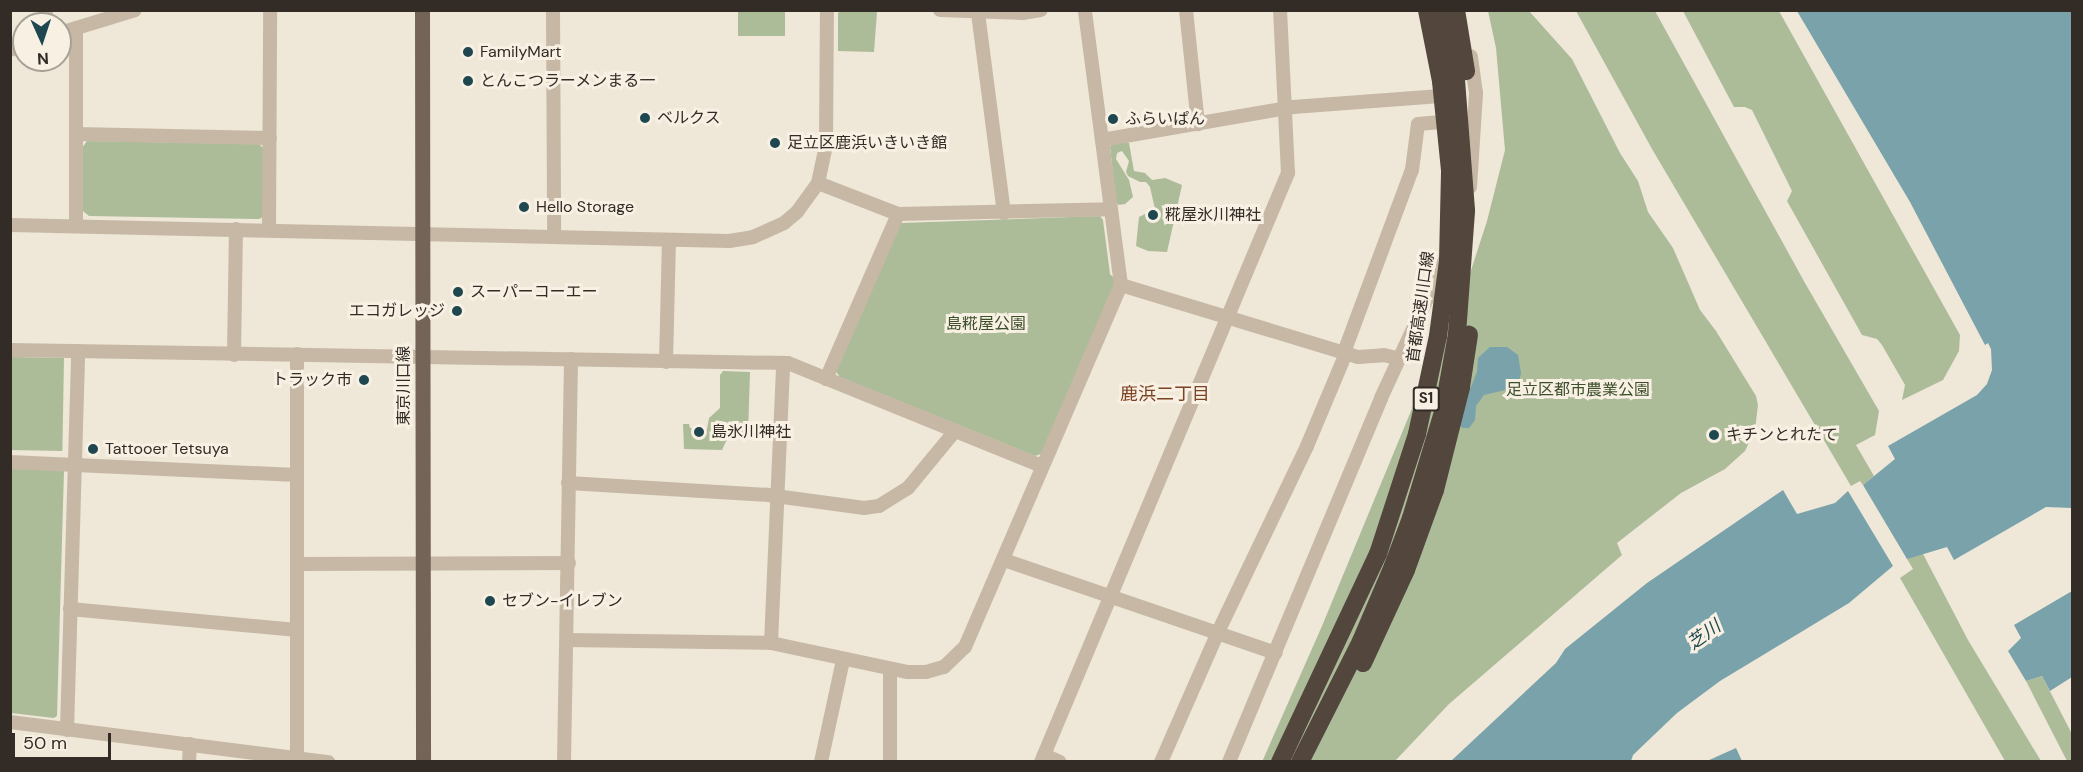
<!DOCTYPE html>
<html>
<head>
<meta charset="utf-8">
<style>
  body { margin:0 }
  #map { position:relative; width:2083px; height:772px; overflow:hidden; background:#efe7d8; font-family:"DM Sans","Noto Sans JP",sans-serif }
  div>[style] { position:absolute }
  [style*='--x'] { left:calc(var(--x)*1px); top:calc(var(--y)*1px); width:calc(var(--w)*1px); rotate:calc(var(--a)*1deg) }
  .green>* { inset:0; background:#acbc99; transform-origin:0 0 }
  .water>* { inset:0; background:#79a2aa }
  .minor>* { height:14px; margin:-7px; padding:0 7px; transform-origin:7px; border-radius:7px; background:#c6b8a5 }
  .major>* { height:15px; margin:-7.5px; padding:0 7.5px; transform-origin:7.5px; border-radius:7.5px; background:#736457 }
  .highway>* { height:18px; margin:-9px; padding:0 9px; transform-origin:9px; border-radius:9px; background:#52463d }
  .dots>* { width:16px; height:16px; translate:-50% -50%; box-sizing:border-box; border:3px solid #f7f0e3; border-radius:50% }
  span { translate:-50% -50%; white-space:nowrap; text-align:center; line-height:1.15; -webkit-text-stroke:6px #f7f0e3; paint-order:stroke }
  .shield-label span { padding:2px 4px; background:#f7f0e3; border:2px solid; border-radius:4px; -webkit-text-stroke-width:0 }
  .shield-label { font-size:15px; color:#322b26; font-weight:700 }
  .poi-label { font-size:16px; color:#322b26 }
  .left { translate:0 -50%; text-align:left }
  .right { translate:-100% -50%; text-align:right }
  .street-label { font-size:16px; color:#322b26 }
  .park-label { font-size:16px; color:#3d4e2b }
  .neighbourhood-label { font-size:18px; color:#7b4324 }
  .water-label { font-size:18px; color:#1e4750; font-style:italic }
  .frame { position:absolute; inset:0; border:12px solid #322b26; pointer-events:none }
  .north { position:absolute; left:12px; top:12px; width:60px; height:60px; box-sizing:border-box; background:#f7f0e3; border:2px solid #a8a197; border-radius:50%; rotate:177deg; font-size:16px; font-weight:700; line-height:24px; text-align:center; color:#322b26 }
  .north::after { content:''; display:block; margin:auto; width:21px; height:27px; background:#1e4750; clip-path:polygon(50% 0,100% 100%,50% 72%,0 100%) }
  .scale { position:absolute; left:12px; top:733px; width:99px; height:27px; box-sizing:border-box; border:3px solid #322b26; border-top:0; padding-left:8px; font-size:18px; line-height:21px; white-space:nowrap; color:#322b26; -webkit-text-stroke:4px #f7f0e3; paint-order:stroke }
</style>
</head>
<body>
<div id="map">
  <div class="green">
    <i style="left:738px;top:11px;width:47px;height:25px"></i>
    <i style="clip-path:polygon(841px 11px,877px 12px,874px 52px,838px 51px,838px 13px)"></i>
    <i style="clip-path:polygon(1488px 11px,1529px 11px,1572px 59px,1620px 153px,1638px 181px,1648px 212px,1673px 248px,1700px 310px,1716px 331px,1756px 396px,1758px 405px,1755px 430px,1745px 451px,1725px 469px,1681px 493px,1617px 543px,1622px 555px,1449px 704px,1395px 761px,1262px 762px,1322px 626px,1423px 382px,1465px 289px,1487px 221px,1505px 150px,1496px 48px)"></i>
    <i style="clip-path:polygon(1576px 11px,1655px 11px,1805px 283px,1879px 411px,1875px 435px,1856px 445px,1874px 476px,1863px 485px,1860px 481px,1851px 486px,1652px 149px)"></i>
    <i style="clip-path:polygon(1683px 11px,1779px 11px,1960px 335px,1959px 351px,1943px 380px,1902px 400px,1905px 385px,1882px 345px,1877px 339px,1862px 335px,1787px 201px,1792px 191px,1752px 110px,1745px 107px,1734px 107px)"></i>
    <i style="clip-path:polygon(87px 141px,259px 144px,263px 148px,263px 217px,259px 219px,89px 216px,83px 211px,82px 148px)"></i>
    <i style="clip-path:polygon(1124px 142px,1129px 143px,1134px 171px,1145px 173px,1152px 180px,1165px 178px,1182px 185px,1167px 252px,1148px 251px,1136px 246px,1139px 217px,1155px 209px,1150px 187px,1146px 182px,1140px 182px,1128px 176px,1126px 172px,1129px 161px,1122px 151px,1117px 153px,1116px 159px,1129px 180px,1133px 197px,1125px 204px,1118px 205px,1116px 200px,1110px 147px,1112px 144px)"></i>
    <i style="clip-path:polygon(1100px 216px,1103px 220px,1110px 274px,1115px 279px,1113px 289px,1044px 453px,1035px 456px,840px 377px,834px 369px,901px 223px)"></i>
    <i style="left:11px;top:357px;width:53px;height:93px;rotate:1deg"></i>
    <i style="clip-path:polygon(723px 371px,750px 372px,748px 434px,729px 435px,722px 450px,684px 449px,683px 424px,689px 424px,690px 428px,707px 429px,709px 418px,720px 408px,720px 375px)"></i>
    <i style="clip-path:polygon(11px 469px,64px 470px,57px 716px,54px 718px,11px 713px)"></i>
    <i style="clip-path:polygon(1922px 552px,1968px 640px,2041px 761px,2005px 761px,1900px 578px,1913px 569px,1907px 559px)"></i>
    <i style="clip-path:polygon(2042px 676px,2072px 734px,2072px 761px,2067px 761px,2026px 681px)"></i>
  </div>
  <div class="water">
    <i style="clip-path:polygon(1797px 11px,2072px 11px,2072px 508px,2046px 507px,1954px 560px,1947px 547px,1907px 559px,1863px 485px,1895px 459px,1888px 446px,1977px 395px,1987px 384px,1992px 370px,1991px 349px,1988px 343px,1985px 345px,1910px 202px)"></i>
    <i style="clip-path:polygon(1490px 347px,1507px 347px,1518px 355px,1521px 373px,1518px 387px,1484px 395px,1476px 406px,1475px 420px,1469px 428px,1463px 428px,1456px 423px,1453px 400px,1471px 387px,1477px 372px,1478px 358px)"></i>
    <i style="clip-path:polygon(1783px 490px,1797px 514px,1835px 503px,1848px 491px,1893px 566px,1849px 603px,1720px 681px,1677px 713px,1633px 755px,1631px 761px,1451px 761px,1556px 663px,1565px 649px,1647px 583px)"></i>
    <i style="clip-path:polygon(2072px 591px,2072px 677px,2050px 691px,2042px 676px,2026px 681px,2008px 651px,2021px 638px,2014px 625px)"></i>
    <i style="clip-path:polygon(1736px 748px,1742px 761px,1707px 761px)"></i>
  </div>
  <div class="minor">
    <i style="--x:45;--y:10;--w:14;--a:78"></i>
    <i style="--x:553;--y:10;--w:226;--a:89.7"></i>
    <i style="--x:940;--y:10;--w:82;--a:2.1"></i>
    <i style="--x:1022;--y:13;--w:19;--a:-9"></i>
    <i style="--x:1186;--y:10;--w:115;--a:84"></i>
    <i style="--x:978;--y:13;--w:202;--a:82.6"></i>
    <i style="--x:60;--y:33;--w:78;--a:-17"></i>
    <i style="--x:10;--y:50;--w:15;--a:-20"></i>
    <i style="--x:76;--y:134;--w:194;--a:1.2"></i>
    <i style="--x:1102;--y:140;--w:194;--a:-9.8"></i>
    <i style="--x:1293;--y:107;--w:158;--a:-4.3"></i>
    <i style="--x:818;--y:183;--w:86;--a:21.2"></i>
    <i style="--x:1470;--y:187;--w:94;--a:-86.3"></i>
    <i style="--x:1476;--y:93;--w:37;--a:-98"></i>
    <i style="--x:10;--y:225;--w:719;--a:1.27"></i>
    <i style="--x:729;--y:241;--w:24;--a:-9"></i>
    <i style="--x:753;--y:237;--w:34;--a:-24"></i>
    <i style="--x:784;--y:223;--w:17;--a:-40"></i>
    <i style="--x:797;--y:212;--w:36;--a:-54"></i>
    <i style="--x:818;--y:183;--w:39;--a:-78"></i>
    <i style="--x:826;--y:145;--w:135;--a:-89.6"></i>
    <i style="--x:76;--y:226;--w:198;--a:-90"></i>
    <i style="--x:269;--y:230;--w:220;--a:-89.7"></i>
    <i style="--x:1121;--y:285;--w:248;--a:16.9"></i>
    <i style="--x:1358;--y:357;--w:26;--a:-4"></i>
    <i style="--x:1384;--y:355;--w:16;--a:14"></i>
    <i style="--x:10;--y:350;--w:778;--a:0.96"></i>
    <i style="--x:788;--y:363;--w:274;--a:22.1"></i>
    <i style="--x:234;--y:355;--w:126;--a:-89.1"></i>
    <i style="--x:666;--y:362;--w:122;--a:-88.6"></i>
    <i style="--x:826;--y:379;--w:180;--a:-66.4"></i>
    <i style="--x:898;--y:214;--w:213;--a:-1.3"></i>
    <i style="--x:10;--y:462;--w:287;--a:2.6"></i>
    <i style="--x:568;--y:483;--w:200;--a:3.4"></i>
    <i style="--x:768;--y:495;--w:97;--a:7.7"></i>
    <i style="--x:864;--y:508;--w:15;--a:-8"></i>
    <i style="--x:879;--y:506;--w:34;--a:-32"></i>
    <i style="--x:908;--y:488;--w:74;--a:-50.5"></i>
    <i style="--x:1004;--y:560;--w:287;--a:18.9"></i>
    <i style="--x:298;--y:564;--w:271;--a:-0.2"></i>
    <i style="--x:70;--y:609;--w:228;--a:5.3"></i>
    <i style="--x:567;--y:640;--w:204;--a:0.8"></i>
    <i style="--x:771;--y:643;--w:140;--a:12"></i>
    <i style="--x:908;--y:672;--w:18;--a:0"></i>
    <i style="--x:926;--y:672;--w:19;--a:-16"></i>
    <i style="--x:944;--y:667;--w:29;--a:-44"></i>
    <i style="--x:965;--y:647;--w:394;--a:-66.7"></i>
    <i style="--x:1121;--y:285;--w:277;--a:-97.5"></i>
    <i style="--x:771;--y:643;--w:280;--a:-87.5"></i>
    <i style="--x:10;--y:722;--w:321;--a:7.2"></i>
    <i style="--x:67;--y:730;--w:379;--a:-88.3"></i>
    <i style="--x:1044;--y:755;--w:17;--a:24"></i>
    <i style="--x:297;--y:758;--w:404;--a:-90"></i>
    <i style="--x:189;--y:762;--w:18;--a:-87"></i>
    <i style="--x:564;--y:762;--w:403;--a:-89"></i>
    <i style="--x:821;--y:762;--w:104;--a:-77.8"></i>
    <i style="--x:890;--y:762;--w:92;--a:-90"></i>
    <i style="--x:1041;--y:762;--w:639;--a:-67.25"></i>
    <i style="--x:1288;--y:173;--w:163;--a:-92.8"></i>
    <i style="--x:1161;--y:762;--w:142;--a:-66.3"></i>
    <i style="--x:1218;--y:632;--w:206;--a:-64.4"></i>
    <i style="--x:1307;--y:446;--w:101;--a:-67.2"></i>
    <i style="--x:1346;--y:353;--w:6;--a:-90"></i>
    <i style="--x:1346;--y:347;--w:189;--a:-69.6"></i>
    <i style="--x:1412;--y:170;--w:46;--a:-82.6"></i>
    <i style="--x:1418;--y:124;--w:23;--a:-5"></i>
    <i style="--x:1229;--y:762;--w:394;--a:-67.3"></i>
    <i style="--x:1381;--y:398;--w:154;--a:-65.1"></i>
  </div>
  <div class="major">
    <i style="--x:422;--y:10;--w:752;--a:89.92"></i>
  </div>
  <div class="highway">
    <i style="--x:1456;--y:10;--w:62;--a:80.7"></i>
    <i style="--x:1363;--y:663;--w:102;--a:-65.2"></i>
    <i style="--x:1406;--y:570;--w:85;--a:-70.1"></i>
    <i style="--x:1435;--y:490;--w:106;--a:-75.8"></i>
    <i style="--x:1461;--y:387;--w:53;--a:-81.3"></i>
    <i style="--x:1280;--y:762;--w:230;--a:-64.8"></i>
    <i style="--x:1378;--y:554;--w:126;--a:-72"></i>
    <i style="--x:1417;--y:434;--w:100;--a:-77.9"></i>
    <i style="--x:1438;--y:336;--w:76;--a:-82.4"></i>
    <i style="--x:1448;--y:261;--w:91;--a:-88.7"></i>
    <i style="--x:1450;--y:170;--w:89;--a:-95.8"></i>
    <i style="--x:1441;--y:81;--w:72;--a:-101.2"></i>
    <i style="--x:1300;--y:762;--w:136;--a:-63.2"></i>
    <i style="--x:1361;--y:641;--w:82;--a:-66.9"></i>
    <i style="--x:1393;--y:566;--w:51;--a:-69.4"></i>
    <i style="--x:1411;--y:518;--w:111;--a:-73.2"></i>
    <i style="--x:1443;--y:412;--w:79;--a:-79.8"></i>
    <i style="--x:1457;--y:334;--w:124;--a:-85.8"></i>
    <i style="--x:1466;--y:210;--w:129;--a:-94.4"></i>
    <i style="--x:1456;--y:81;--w:72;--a:-101.2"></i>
  </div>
  <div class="dots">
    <i style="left:468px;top:52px;background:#1e4750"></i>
    <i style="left:468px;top:81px;background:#1e4750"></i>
    <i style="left:645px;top:118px;background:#1e4750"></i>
    <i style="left:1113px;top:119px;background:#1e4750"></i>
    <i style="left:775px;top:143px;background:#1e4750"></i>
    <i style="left:524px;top:207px;background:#1e4750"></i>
    <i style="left:1153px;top:215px;background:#1e4750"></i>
    <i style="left:458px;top:292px;background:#1e4750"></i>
    <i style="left:457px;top:311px;background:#1e4750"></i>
    <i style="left:364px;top:380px;background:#1e4750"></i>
    <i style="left:699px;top:432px;background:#1e4750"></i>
    <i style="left:1714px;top:435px;background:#1e4750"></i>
    <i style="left:93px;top:449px;background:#1e4750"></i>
    <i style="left:490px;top:601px;background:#1e4750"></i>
  </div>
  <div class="shield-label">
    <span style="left:1426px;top:399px">S1</span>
  </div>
  <div class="poi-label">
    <span class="left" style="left:480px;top:52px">FamilyMart</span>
    <span class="left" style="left:480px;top:81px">とんこつラーメンまる一</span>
    <span class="left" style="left:657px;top:118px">ベルクス</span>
    <span class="left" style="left:1125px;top:119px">ふらいぱん</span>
    <span class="left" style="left:787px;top:143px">足立区鹿浜いきいき館</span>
    <span class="left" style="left:536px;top:207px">Hello Storage</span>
    <span class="left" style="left:1165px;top:215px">糀屋氷川神社</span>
    <span class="left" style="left:470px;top:292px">スーパーコーエー</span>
    <span class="right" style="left:445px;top:311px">エコガレッジ</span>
    <span class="right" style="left:352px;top:380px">トラック市</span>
    <span class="left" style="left:711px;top:432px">島氷川神社</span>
    <span class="left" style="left:1726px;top:435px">キチンとれたて</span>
    <span class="left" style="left:105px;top:449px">Tattooer Tetsuya</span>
    <span class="left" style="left:502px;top:601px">セブン-イレブン</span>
  </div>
  <div class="street-label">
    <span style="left:1421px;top:307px;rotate:-82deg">首都高速川口線</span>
    <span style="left:404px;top:386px;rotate:-90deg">東京川口線</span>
  </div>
  <div class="park-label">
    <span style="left:986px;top:324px">島糀屋公園</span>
    <span style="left:1578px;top:390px">足立区都市農業公園</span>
  </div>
  <div class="neighbourhood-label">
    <span style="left:1165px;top:394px">鹿浜二丁目</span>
  </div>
  <div class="water-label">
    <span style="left:1704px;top:635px;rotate:-36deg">芝川</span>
  </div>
  <div class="frame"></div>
  <div class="north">N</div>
  <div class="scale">50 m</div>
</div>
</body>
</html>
